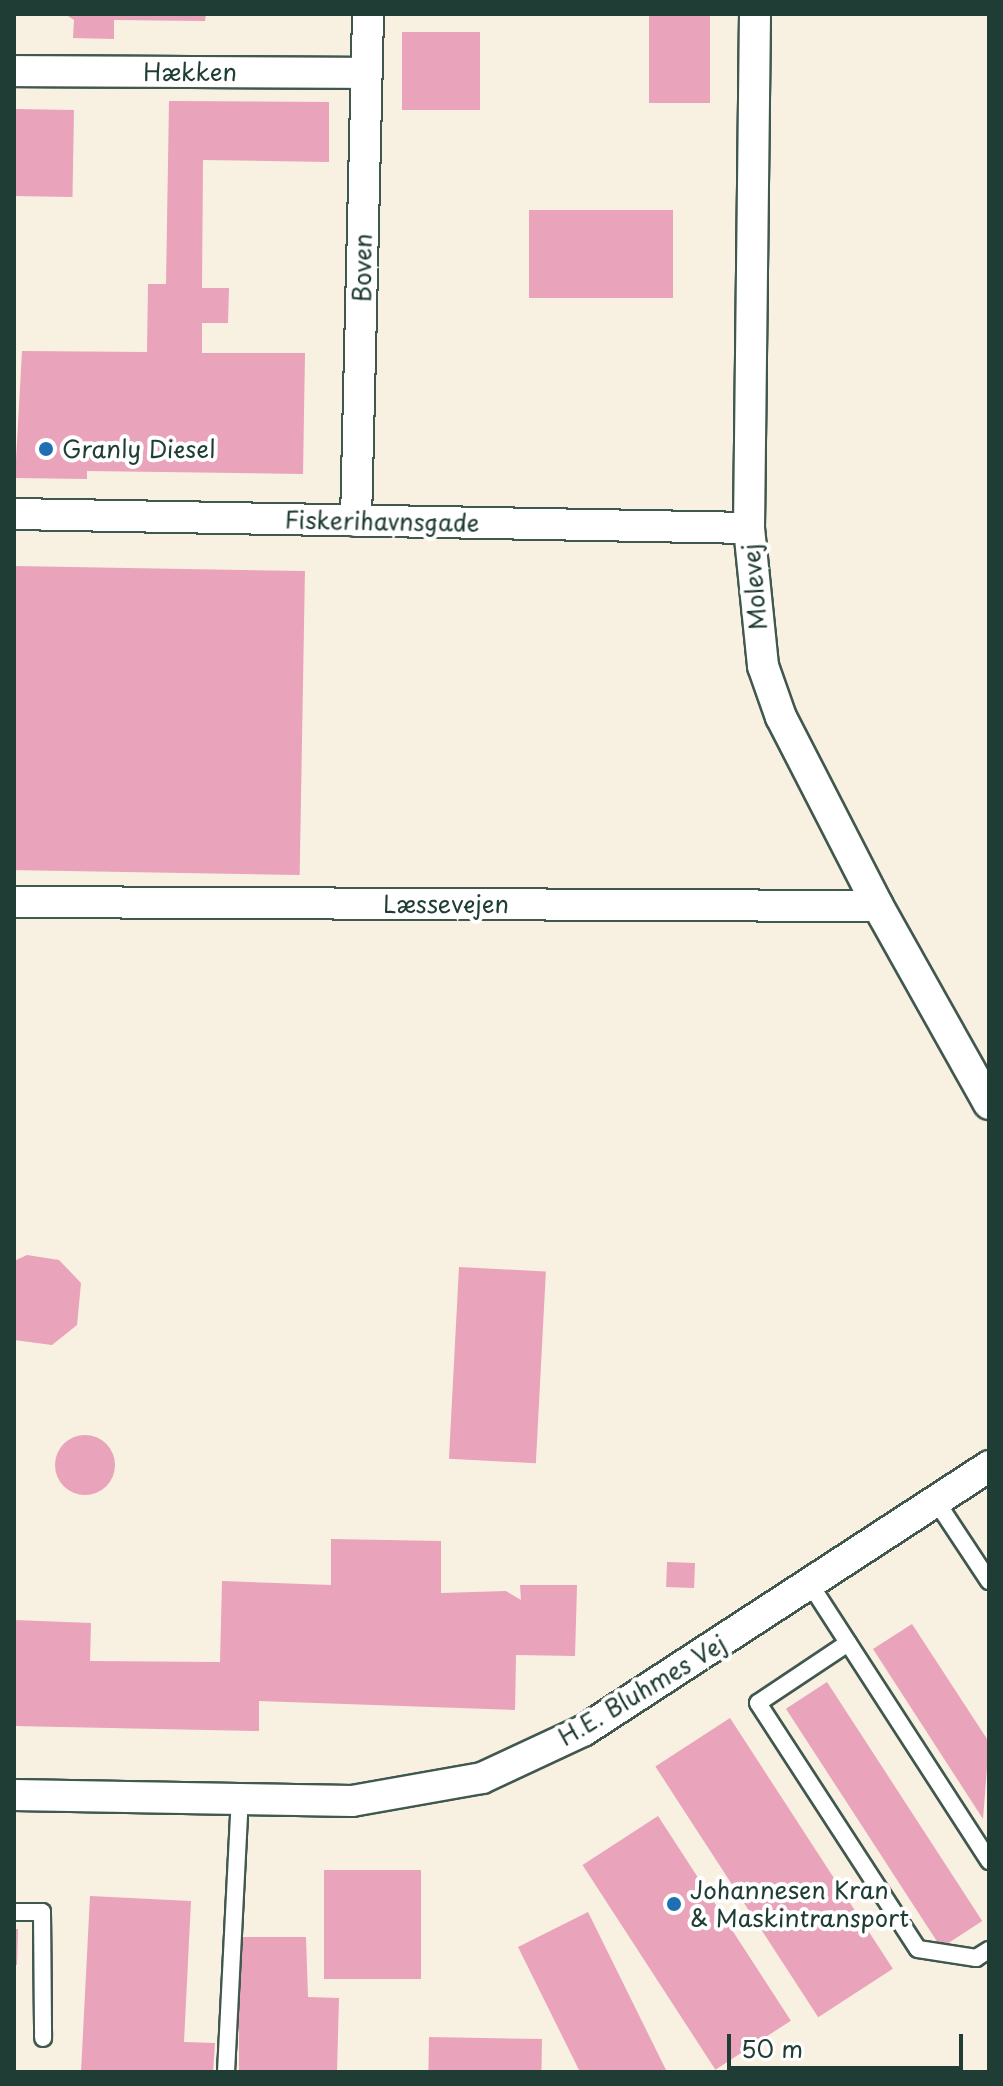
<!DOCTYPE html>
<html>
<head>
<meta charset="utf-8">
<style>
  body { margin:0 }
  #map { position:relative; width:1003px; height:2086px; overflow:hidden; background:#f8f0e1; font-family:"Playpen Sans",sans-serif }
  div>[style] { position:absolute }
  [style*='--x'] { left:calc(var(--x)*1px); top:calc(var(--y)*1px); width:calc(var(--w)*1px); rotate:calc(var(--a)*1deg) }
  .building>* { inset:0; background:#e9a3bb; transform-origin:0 0 }
  .round { border-radius:50% }
  .roads { filter:drop-shadow(2px 0 #40584e) drop-shadow(-2px 0 #40584e) drop-shadow(0 2px #40584e) drop-shadow(0 -2px #40584e) }
  .service>* { height:16px; margin:-8px; padding:0 8px; transform-origin:8px; border-radius:8px; background:#fff }
  .minor>* { height:30px; margin:-15px; padding:0 15px; transform-origin:15px; border-radius:15px; background:#fff }
  .dots>* { width:22px; height:22px; translate:-50% -50%; box-sizing:border-box; border:4px solid #fff; border-radius:50% }
  span { translate:-50% -50%; white-space:nowrap; text-align:center; line-height:1.15; -webkit-text-stroke:8px #fff; paint-order:stroke }
  .street-label { font-size:24px; color:#1f3d34 }
  .poi-label { font-size:24px; color:#1f3d34 }
  .left { translate:0 -50%; text-align:left }
  .frame { position:absolute; inset:0; border:16px solid #1f3d34; pointer-events:none }
  .scale { position:absolute; left:727px; top:2034px; width:236px; height:36px; box-sizing:border-box; border:4px solid #1f3d34; border-top:0; padding-left:10px; font-size:24px; line-height:28px; white-space:nowrap; color:#1f3d34; -webkit-text-stroke:6px #fff; paint-order:stroke }
</style>
</head>
<body>
<div id="map">
  <div class="building">
    <i style="clip-path:polygon(65px 14px,206px 14px,205px 21px,114px 20px,114px 39px,73px 38px,74px 20px)"></i>
    <i style="left:649px;top:14px;width:61px;height:89px"></i>
    <i style="left:402px;top:32px;width:78px;height:78px"></i>
    <i style="clip-path:polygon(169px 101px,329px 102px,329px 162px,203px 160px,202px 288px,229px 288px,228px 323px,202px 323px,202px 353px,305px 353px,303px 474px,87px 471px,87px 479px,15px 478px,22px 351px,147px 352px,148px 284px,166px 284px)"></i>
    <i style="left:15px;top:109px;width:59px;height:87px;rotate:1deg"></i>
    <i style="left:529px;top:210px;width:144px;height:88px"></i>
    <i style="left:14px;top:566px;width:291px;height:304px;rotate:1deg"></i>
    <i style="clip-path:polygon(27px 1255px,59px 1260px,81px 1283px,77px 1325px,52px 1345px,14px 1340px,14px 1261px)"></i>
    <i style="left:459px;top:1267px;width:87px;height:192px;rotate:3deg"></i>
    <i class="round" style="left:55px;top:1435px;width:60px;height:60px"></i>
    <i style="clip-path:polygon(331px 1539px,441px 1541px,441px 1593px,506px 1591px,521px 1600px,520px 1585px,577px 1585px,575px 1656px,516px 1655px,515px 1710px,259px 1701px,259px 1731px,14px 1726px,14px 1620px,91px 1623px,90px 1661px,220px 1662px,222px 1581px,331px 1585px)"></i>
    <i style="left:667px;top:1562px;width:28px;height:25px;rotate:2deg"></i>
    <i style="clip-path:polygon(912px 1624px,989px 1742px,983px 1819px,873px 1649px)"></i>
    <i style="left:827px;top:1682px;width:285px;height:49px;rotate:57deg"></i>
    <i style="left:730px;top:1718px;width:299px;height:89px;rotate:57deg"></i>
    <i style="left:658px;top:1816px;width:244px;height:90px;rotate:57deg"></i>
    <i style="left:324px;top:1870px;width:97px;height:109px"></i>
    <i style="clip-path:polygon(90px 1896px,191px 1901px,184px 2042px,215px 2043px,213px 2072px,81px 2072px)"></i>
    <i style="clip-path:polygon(588px 1912px,667px 2072px,580px 2072px,518px 1947px)"></i>
    <i style="clip-path:polygon(14px 1929px,18px 1929px,17px 1965px,14px 1965px)"></i>
    <i style="clip-path:polygon(239px 1937px,306px 1937px,308px 1997px,339px 1998px,337px 2072px,239px 2072px)"></i>
    <i style="left:429px;top:2037px;width:113px;height:35px;rotate:1deg"></i>
  </div>
  <div class="roads">
    <div class="service">
      <i style="--x:936;--y:1501;--w:96;--a:56.5"></i>
      <i style="--x:810;--y:1584;--w:330;--a:57.1"></i>
      <i style="--x:848;--y:1643;--w:108;--a:146.3"></i>
      <i style="--x:758;--y:1703;--w:293;--a:57"></i>
      <i style="--x:918;--y:1949;--w:59;--a:8.8"></i>
      <i style="--x:976;--y:1958;--w:15;--a:-32"></i>
      <i style="--x:14;--y:1912;--w:28;--a:0"></i>
      <i style="--x:42;--y:1912;--w:126;--a:89.5"></i>
      <i style="--x:226;--y:2072;--w:273;--a:-87.1"></i>
    </div>
    <div class="minor">
      <i style="--x:755;--y:14;--w:514;--a:90.67"></i>
      <i style="--x:749;--y:528;--w:139;--a:84.2"></i>
      <i style="--x:763;--y:666;--w:54;--a:70.6"></i>
      <i style="--x:781;--y:717;--w:212;--a:62.8"></i>
      <i style="--x:878;--y:906;--w:227;--a:60.7"></i>
      <i style="--x:14;--y:71;--w:353;--a:0.3"></i>
      <i style="--x:14;--y:514;--w:735;--a:1.09"></i>
      <i style="--x:356;--y:521;--w:507;--a:-88.64"></i>
      <i style="--x:14;--y:902;--w:864;--a:0.27"></i>
      <i style="--x:14;--y:1795;--w:338;--a:1"></i>
      <i style="--x:352;--y:1801;--w:132;--a:-10"></i>
      <i style="--x:482;--y:1778;--w:111;--a:-25"></i>
      <i style="--x:583;--y:1731;--w:485;--a:-33.1"></i>
    </div>
  </div>
  <div class="dots">
    <i style="left:46px;top:449px;background:#1f6fb2"></i>
    <i style="left:674px;top:1904px;background:#1f6fb2"></i>
  </div>
  <div class="street-label">
    <span style="left:190px;top:72px">Hækken</span>
    <span style="left:362px;top:268px;rotate:-89deg">Boven</span>
    <span style="left:382px;top:521px;rotate:1deg">Fiskerihavnsgade</span>
    <span style="left:754px;top:587px;rotate:-95deg">Molevej</span>
    <span style="left:446px;top:904px">Læssevejen</span>
    <span style="left:642px;top:1690px;rotate:-31deg">H.E. Bluhmes Vej</span>
  </div>
  <div class="poi-label">
    <span class="left" style="left:62px;top:449px">Granly Diesel</span>
    <span class="left" style="left:690px;top:1904px">Johannesen Kran<br>&amp; Maskintransport</span>
  </div>
  <div class="frame"></div>
  <div class="scale">50 m</div>
</div>
</body>
</html>
